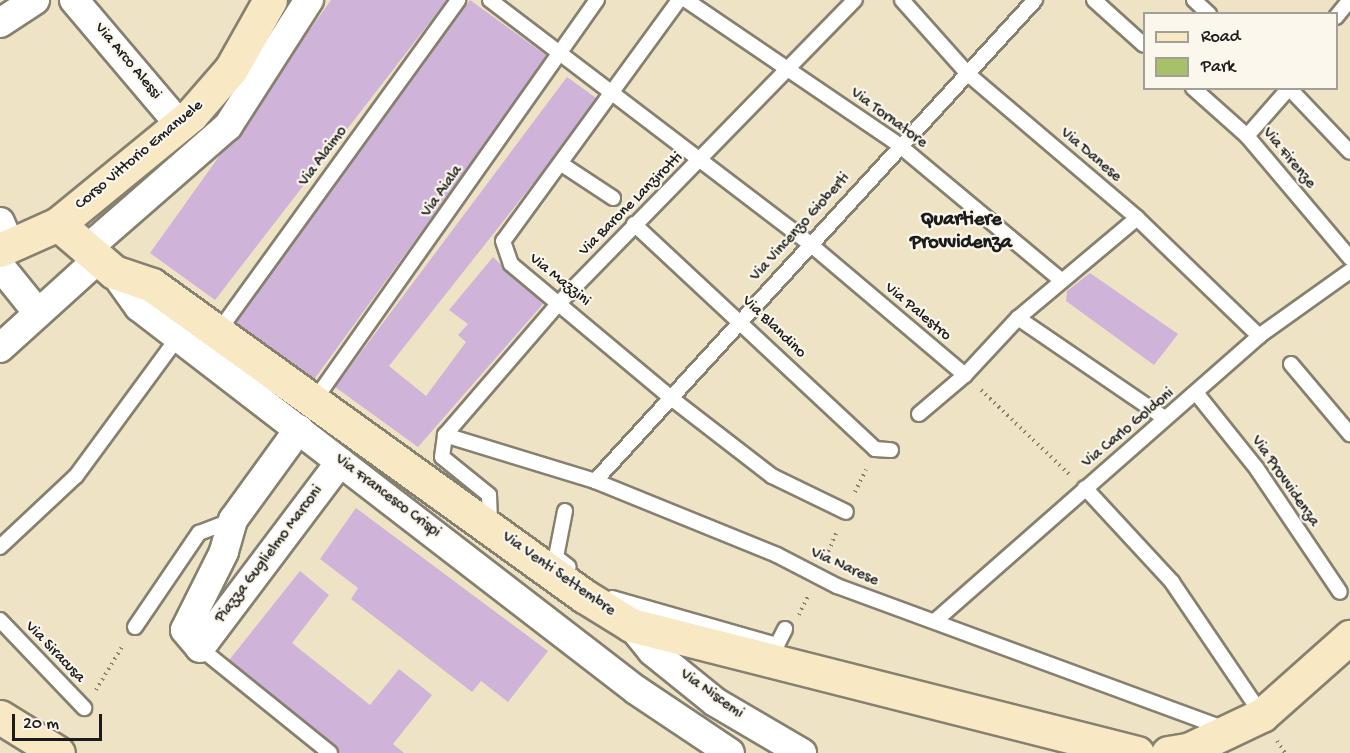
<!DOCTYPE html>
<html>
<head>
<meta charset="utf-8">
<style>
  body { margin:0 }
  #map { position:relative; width:1350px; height:753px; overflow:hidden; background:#efe3c5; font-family:"Gochi Hand",sans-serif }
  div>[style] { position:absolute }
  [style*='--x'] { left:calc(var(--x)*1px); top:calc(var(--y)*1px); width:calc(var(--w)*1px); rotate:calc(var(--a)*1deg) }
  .green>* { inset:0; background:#a6c167 }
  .building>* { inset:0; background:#d0b3d9; transform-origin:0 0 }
  .path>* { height:4px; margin-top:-2px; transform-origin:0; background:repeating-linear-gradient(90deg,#868070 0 1.5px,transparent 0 6px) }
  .roads { filter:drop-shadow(2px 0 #868070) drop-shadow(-2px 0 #868070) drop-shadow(0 2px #868070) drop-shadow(0 -2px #868070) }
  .lane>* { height:14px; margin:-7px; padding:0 7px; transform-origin:7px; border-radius:7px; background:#fff }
  .street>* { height:28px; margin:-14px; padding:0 14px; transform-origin:14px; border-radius:14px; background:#fff }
  .secondary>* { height:33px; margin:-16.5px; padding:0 16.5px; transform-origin:16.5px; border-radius:16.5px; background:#f8e8c3 }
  span { translate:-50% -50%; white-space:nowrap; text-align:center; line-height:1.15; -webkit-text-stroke:4.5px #fbf7ec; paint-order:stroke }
  .street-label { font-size:16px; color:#1c1c1c }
  .quarter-label { font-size:20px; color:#1c1c1c; font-weight:700 }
  .legend { position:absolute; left:1143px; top:12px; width:195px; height:78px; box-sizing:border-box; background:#fbf7ec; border:2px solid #a29f99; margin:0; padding:8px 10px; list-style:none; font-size:18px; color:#1c1c1c }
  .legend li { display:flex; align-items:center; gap:12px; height:30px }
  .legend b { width:30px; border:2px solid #a29f99 }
  .scale { position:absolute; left:12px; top:714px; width:90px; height:27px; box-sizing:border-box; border:3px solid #1c1c1c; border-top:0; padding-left:8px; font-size:18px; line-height:21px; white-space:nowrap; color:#1c1c1c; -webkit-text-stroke:4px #fbf7ec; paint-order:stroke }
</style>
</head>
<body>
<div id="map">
  <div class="green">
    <i style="clip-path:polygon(283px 0,297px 0,204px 137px,102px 218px,92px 211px)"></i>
  </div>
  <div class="building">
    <i style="clip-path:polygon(331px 0,447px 0,215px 300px,150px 253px)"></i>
    <i style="left:470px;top:0;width:97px;height:400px;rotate:36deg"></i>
    <i style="clip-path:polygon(567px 77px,599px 100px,389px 366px,426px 396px,466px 342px,458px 335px,468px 324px,449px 310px,493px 257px,543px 304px,418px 447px,335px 387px)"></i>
    <i style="clip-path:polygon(1090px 273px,1178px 334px,1154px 365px,1066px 301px,1067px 291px)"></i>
    <i style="clip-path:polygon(356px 508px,548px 651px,508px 702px,481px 681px,472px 692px,351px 599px,358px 588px,320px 559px)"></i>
    <i style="clip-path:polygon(300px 571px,329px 595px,292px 643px,370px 705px,399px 669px,432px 695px,393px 744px,404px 753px,338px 753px,226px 664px)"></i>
  </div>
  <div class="path">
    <i style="--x:981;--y:390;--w:122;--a:43.7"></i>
    <i style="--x:855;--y:492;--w:25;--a:-64"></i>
    <i style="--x:826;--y:557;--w:28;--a:-67"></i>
    <i style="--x:799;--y:615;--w:23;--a:-65"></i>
    <i style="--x:96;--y:690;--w:52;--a:-59"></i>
    <i style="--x:1277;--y:741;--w:14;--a:56"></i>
  </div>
  <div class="roads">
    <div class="lane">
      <i style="--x:490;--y:0;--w:402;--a:37.3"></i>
      <i style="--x:810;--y:244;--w:203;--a:40.2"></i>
      <i style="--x:679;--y:0;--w:298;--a:126.1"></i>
      <i style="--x:503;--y:241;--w:24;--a:71"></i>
      <i style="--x:511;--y:264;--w:209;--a:39.9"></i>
      <i style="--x:671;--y:398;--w:128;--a:37.7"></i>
      <i style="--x:772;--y:476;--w:82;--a:25.9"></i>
      <i style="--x:686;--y:0;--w:258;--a:34.2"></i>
      <i style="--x:899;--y:145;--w:211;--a:39.8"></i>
      <i style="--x:902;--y:0;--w:99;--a:48.3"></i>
      <i style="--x:968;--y:74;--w:222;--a:40.4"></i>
      <i style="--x:1137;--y:218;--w:170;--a:44"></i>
      <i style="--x:1094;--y:0;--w:67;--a:42"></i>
      <i style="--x:1194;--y:0;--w:21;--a:43"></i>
      <i style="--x:1336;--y:17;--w:22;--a:-51"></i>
      <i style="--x:1193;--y:88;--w:72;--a:41.6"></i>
      <i style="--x:1247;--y:136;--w:160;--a:49.8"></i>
      <i style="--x:1289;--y:88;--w:88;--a:46.4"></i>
      <i style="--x:1247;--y:136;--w:64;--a:-48.8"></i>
      <i style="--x:563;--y:165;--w:60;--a:33.4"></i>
      <i style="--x:634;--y:224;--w:330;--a:43"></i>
      <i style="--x:875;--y:449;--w:16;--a:4"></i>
      <i style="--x:1018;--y:318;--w:176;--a:34.3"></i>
      <i style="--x:218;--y:332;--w:410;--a:-54.1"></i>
      <i style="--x:1291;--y:364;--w:92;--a:49.9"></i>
      <i style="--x:1197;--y:394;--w:96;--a:51.3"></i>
      <i style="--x:1257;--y:469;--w:148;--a:56"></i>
      <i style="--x:314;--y:401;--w:491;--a:-54.8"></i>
      <i style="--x:919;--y:414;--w:60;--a:-40.3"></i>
      <i style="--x:965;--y:375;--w:78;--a:-47.1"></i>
      <i style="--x:1018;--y:318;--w:155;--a:-40"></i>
      <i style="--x:445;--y:435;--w:157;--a:17"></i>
      <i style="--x:595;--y:481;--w:196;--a:22.1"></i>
      <i style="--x:777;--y:555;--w:68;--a:27.3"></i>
      <i style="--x:837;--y:586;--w:414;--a:20.2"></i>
      <i style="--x:595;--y:481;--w:652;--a:-47.55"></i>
      <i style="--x:1085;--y:488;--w:128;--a:47.2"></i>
      <i style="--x:1172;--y:582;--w:161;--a:55.9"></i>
      <i style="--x:565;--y:511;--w:47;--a:101.1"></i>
      <i style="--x:556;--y:557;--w:16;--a:38"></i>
      <i style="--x:490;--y:523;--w:28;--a:-92"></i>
      <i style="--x:489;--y:495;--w:60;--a:-141"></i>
      <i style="--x:442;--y:457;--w:22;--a:-82"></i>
      <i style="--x:445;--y:435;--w:176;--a:-49.2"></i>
      <i style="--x:560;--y:302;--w:422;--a:-45.7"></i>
      <i style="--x:0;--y:547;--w:104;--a:-43.1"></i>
      <i style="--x:76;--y:476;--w:172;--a:-53.7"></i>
      <i style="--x:612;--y:598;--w:172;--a:15.9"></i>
      <i style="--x:777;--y:645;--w:18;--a:-63"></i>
      <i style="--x:0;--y:620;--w:122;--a:46.3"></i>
      <i style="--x:935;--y:621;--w:432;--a:-41.3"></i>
      <i style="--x:1259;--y:336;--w:112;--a:-35.5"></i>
      <i style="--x:135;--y:627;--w:114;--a:-55.8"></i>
      <i style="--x:199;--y:533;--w:36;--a:-21"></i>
      <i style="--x:200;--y:648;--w:167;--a:38.9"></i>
    </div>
    <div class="street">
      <i style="--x:74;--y:0;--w:164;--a:49.7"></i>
      <i style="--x:0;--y:23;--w:42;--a:-33.3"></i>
      <i style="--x:0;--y:222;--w:26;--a:67"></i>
      <i style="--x:87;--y:249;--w:187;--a:-41.1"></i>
      <i style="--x:228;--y:126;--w:150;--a:-57.3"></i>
      <i style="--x:0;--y:266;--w:60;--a:51"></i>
      <i style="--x:114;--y:272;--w:43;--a:54.5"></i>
      <i style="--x:139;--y:307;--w:627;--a:37.62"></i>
      <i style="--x:636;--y:690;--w:113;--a:33.8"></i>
      <i style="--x:0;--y:348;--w:132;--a:-42.2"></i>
      <i style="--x:299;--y:429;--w:112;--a:126"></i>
      <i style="--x:233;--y:520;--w:33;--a:106"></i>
      <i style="--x:224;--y:552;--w:87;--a:116.6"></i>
      <i style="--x:185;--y:630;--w:23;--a:50"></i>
      <i style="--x:200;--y:648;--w:233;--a:-53"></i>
      <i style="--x:631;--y:625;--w:33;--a:51"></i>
      <i style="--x:652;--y:651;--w:81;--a:39"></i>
      <i style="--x:715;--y:702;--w:101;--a:30.4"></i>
    </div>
    <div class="secondary">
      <i style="--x:58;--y:224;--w:74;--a:40.6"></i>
      <i style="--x:114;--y:272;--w:40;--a:18.9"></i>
      <i style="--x:152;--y:285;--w:532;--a:35.75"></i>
      <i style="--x:584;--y:596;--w:55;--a:31.7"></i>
      <i style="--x:631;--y:625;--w:522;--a:14.2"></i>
      <i style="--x:0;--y:250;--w:64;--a:-24.1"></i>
      <i style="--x:58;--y:224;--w:172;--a:-39.3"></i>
      <i style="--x:191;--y:115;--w:61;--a:-49"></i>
      <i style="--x:231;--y:69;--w:79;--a:-60.5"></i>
      <i style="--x:0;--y:717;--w:68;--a:31.8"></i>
      <i style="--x:1168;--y:753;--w:20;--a:-9"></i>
      <i style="--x:1188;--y:750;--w:82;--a:-25.3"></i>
      <i style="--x:1262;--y:715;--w:118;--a:-41.6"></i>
    </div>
  </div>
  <div class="street-label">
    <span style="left:127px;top:62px;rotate:50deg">Via Arco Alessi</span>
    <span style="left:888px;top:119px;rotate:36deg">Via Tornatore</span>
    <span style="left:140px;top:156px;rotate:-40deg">Corso Vittorio Emanuele</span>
    <span style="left:1090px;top:156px;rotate:40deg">Via Danese</span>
    <span style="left:324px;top:157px;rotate:-54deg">Via Alaimo</span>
    <span style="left:1288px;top:159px;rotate:50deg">Via Firenze</span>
    <span style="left:443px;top:192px;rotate:-55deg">Via Aiala</span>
    <span style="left:632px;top:205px;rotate:-45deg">Via Barone Lanzirotti</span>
    <span style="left:801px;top:228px;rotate:-48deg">Via Vincenzo Gioberti</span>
    <span style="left:559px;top:281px;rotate:39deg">Via Mazzini</span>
    <span style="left:917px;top:313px;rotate:40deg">Via Palestro</span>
    <span style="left:773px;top:328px;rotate:44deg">Via Blandino</span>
    <span style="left:1129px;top:429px;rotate:-40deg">Via Carlo Goldoni</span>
    <span style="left:1284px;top:482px;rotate:55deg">Via Provvidenza</span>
    <span style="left:387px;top:497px;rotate:37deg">Via Francesco Crispi</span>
    <span style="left:270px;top:555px;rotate:-53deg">Piazza Guglielmo Marconi</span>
    <span style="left:844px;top:568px;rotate:24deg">Via Narese</span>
    <span style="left:558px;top:575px;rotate:35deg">Via Venti Settembre</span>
    <span style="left:54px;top:653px;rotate:46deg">Via Siracusa</span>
    <span style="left:711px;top:695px;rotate:35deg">Via Niscemi</span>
  </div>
  <div class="quarter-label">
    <span style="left:961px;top:232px">Quartiere<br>Provvidenza</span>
  </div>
  <ul class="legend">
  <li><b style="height:8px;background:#f8e8c3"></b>Road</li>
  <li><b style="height:16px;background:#a6c167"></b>Park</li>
  </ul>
  <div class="scale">20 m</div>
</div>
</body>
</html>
